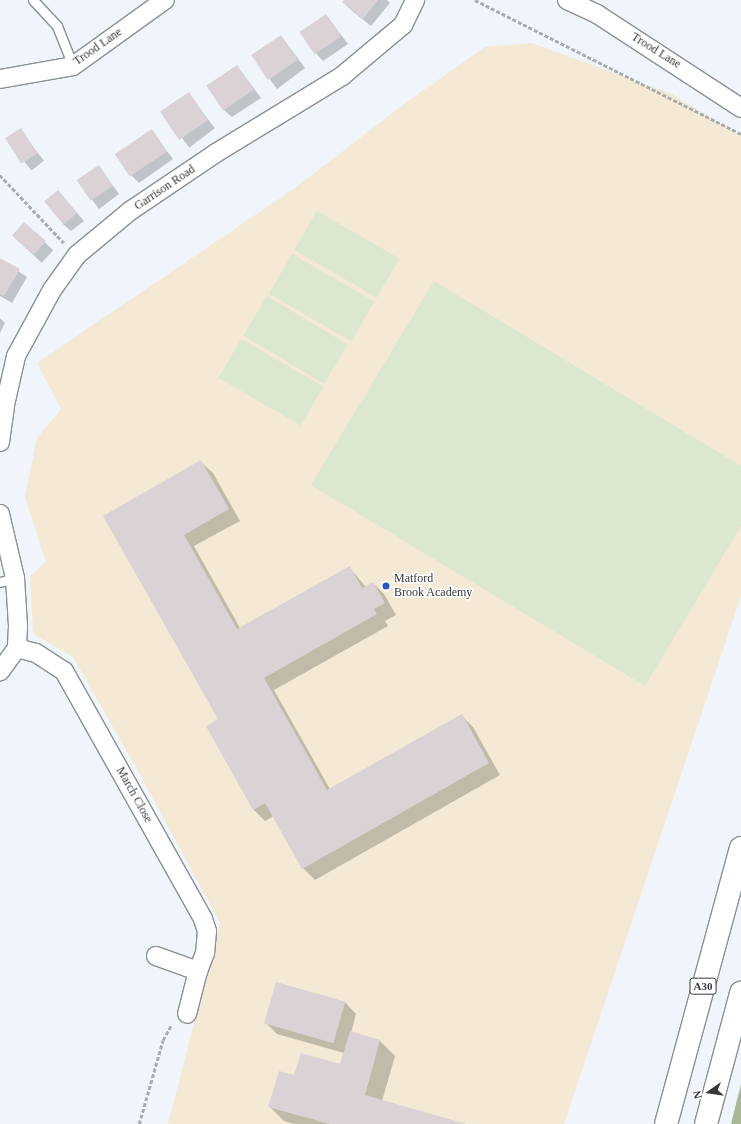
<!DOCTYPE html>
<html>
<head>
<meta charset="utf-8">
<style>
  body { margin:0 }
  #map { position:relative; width:741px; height:1124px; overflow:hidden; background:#eff5fa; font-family:Georgia,serif }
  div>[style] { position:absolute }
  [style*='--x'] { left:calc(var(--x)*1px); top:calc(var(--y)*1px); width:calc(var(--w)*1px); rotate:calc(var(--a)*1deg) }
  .education>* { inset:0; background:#f3e9d4 }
  .green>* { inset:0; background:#dce7cf; transform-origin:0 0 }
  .forest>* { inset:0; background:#a8b795 }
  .shadow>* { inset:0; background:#0003; transform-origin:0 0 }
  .building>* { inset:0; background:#dad2d5; transform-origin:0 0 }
  .path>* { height:2.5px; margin-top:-1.25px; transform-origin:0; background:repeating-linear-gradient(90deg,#a8adb0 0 4px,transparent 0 6px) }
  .roads { filter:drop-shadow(1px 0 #8b9095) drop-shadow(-1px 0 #8b9095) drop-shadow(0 1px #8b9095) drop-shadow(0 -1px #8b9095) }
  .service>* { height:9px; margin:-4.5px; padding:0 4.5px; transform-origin:4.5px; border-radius:4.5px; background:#fff }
  .minor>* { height:18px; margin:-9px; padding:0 9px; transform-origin:9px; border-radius:9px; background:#fff }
  .trunk>* { height:22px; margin:-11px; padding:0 11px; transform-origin:11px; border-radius:11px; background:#fff }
  .dots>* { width:11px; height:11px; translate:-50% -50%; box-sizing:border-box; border:2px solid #fff; border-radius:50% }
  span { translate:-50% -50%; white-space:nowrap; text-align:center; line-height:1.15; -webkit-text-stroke:3px #fff; paint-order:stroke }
  .shield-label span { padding:1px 3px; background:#fff; border:1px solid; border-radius:3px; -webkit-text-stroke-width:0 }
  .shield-label { font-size:11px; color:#36383a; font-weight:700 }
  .street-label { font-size:12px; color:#36383a }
  .poi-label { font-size:12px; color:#36383a }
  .left { translate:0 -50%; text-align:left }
  .north { position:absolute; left:689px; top:1072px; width:40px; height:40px; -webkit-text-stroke:3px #fff; paint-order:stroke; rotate:257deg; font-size:11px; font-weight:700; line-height:16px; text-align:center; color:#36383a }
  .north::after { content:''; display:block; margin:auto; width:14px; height:18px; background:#36383a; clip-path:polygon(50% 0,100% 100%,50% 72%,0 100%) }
</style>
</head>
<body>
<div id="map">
  <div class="education">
    <i style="clip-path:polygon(532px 43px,672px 94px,741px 136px,741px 596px,564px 1124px,168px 1124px,220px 923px,142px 778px,73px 657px,33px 634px,30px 576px,46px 562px,25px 497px,37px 438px,61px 409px,37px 363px,295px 188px,408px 101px,485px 47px)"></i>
  </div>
  <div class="green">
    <i style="left:317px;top:211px;width:95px;height:45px;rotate:30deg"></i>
    <i style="left:292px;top:254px;width:95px;height:46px;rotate:30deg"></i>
    <i style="clip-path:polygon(434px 281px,741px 466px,741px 526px,645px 686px,311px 485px)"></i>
    <i style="left:267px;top:296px;width:94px;height:46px;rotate:31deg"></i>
    <i style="left:241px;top:339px;width:95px;height:45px;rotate:30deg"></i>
  </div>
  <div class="forest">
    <i style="clip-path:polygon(741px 1084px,741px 1124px,731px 1124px)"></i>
  </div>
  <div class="shadow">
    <i style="clip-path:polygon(345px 0,387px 0,390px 3px,371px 26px,351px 10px,343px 2px)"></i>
    <i style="clip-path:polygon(326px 15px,348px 44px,323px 61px,316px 53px)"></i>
    <i style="left:281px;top:36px;width:40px;height:35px;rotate:53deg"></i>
    <i style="clip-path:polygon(237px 66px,261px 98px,232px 117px,224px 110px)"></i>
    <i style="left:189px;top:94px;width:43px;height:32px;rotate:53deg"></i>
    <i style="left:20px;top:130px;width:39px;height:16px;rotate:52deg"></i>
    <i style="clip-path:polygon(151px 130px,173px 159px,139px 183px,131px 175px)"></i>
    <i style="left:98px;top:166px;width:35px;height:25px;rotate:53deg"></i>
    <i style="clip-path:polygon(58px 191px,84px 221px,71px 231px,63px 224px)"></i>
    <i style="left:24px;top:223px;width:40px;height:17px;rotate:43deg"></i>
    <i style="clip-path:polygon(0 259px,27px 277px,12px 303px,0 296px)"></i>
    <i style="clip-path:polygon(0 318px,5px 323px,0 333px)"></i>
    <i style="clip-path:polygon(201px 462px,213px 473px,240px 521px,194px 546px,240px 628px,349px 567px,366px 587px,373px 583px,384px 594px,396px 615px,385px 621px,388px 626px,274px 690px,330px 789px,461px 715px,473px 727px,500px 775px,315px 880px,303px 868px,274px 816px,265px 821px,254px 810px,207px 727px,219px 720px,105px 516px)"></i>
    <i style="clip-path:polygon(277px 983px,345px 1002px,356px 1014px,351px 1033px,380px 1041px,395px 1056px,382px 1101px,464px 1124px,294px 1124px,284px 1121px,270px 1107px,295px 1076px,341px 1065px,344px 1053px,277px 1034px,266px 1023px)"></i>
  </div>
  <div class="building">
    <i style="clip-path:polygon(344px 0,378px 0,363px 19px,342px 2px)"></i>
    <i style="left:326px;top:14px;width:27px;height:32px;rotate:56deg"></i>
    <i style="left:281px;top:35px;width:30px;height:36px;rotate:56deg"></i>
    <i style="left:237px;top:65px;width:30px;height:37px;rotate:56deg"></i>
    <i style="left:189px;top:92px;width:34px;height:35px;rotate:56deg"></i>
    <i style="left:21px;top:128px;width:30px;height:19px;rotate:57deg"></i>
    <i style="left:152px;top:129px;width:27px;height:45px;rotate:56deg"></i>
    <i style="left:99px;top:165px;width:25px;height:27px;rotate:56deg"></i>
    <i style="left:58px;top:190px;width:30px;height:18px;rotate:50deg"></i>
    <i style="left:24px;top:222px;width:29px;height:18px;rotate:41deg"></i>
    <i style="clip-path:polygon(0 258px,20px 269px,4px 296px,0 294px)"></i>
    <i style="clip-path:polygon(201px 460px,229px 509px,184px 535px,237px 629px,350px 566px,362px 588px,373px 582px,385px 603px,374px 609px,377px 614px,264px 678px,327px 790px,462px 714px,489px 763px,302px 869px,265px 803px,253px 810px,206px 726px,218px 719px,103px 516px)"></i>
    <i style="left:276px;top:982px;width:72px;height:43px;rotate:16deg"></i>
    <i style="clip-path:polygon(350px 1031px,380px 1040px,365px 1095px,466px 1124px,330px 1124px,268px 1107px,279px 1071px,294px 1075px,301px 1053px,340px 1064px)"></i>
  </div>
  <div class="path">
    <i style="--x:475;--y:0;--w:298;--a:26.7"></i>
    <i style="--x:0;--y:175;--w:93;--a:46.7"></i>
    <i style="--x:139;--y:1124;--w:87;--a:-74.1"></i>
    <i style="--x:163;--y:1040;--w:18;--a:-61"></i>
  </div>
  <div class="roads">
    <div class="service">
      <i style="--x:33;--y:0;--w:35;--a:47"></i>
      <i style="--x:57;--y:26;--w:43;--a:68.2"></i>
      <i style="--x:0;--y:582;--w:16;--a:-15"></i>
    </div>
    <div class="minor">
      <i style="--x:567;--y:0;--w:33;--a:25"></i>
      <i style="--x:597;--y:14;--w:172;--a:33.1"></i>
      <i style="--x:0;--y:79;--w:74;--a:-10.1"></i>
      <i style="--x:73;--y:66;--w:113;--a:-35.7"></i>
      <i style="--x:0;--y:442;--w:37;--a:-82"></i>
      <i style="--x:5;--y:405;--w:50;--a:-77.3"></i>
      <i style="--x:16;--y:356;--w:75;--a:-61.4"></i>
      <i style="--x:52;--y:290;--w:43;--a:-54.5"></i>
      <i style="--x:77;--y:255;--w:69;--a:-39.7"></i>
      <i style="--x:130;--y:211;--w:104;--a:-34"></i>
      <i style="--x:216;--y:153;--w:148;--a:-31.4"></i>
      <i style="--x:342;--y:76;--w:80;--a:-39.9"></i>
      <i style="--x:403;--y:25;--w:28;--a:-64"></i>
      <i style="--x:0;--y:514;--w:66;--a:76.8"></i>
      <i style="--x:15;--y:578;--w:48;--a:86.4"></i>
      <i style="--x:18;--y:626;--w:22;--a:93"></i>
      <i style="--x:17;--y:648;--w:29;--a:126"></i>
      <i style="--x:17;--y:648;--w:20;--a:15"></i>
      <i style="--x:36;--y:653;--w:33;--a:33"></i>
      <i style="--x:64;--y:671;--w:284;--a:60.7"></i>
      <i style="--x:203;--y:919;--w:13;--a:72"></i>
      <i style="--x:207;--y:931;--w:22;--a:95"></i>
      <i style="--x:205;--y:953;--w:19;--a:111"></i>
      <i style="--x:198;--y:971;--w:44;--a:104.3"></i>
      <i style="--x:156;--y:956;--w:45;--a:19.7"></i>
    </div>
    <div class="trunk">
      <i style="--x:666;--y:1124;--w:286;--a:-74.8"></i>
      <i style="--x:706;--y:1124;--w:136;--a:-75"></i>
    </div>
  </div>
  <div class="dots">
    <i style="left:386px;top:586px;background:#2b57c6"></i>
  </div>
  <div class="shield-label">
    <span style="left:703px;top:986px">A30</span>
  </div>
  <div class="street-label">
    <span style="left:98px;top:47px;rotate:-35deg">Trood Lane</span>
    <span style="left:656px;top:51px;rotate:32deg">Trood Lane</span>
    <span style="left:165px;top:188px;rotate:-34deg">Garrison Road</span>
    <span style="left:134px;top:795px;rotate:61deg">March Close</span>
  </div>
  <div class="poi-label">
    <span class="left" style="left:394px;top:586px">Matford<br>Brook Academy</span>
  </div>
  <div class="north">N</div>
</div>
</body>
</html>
